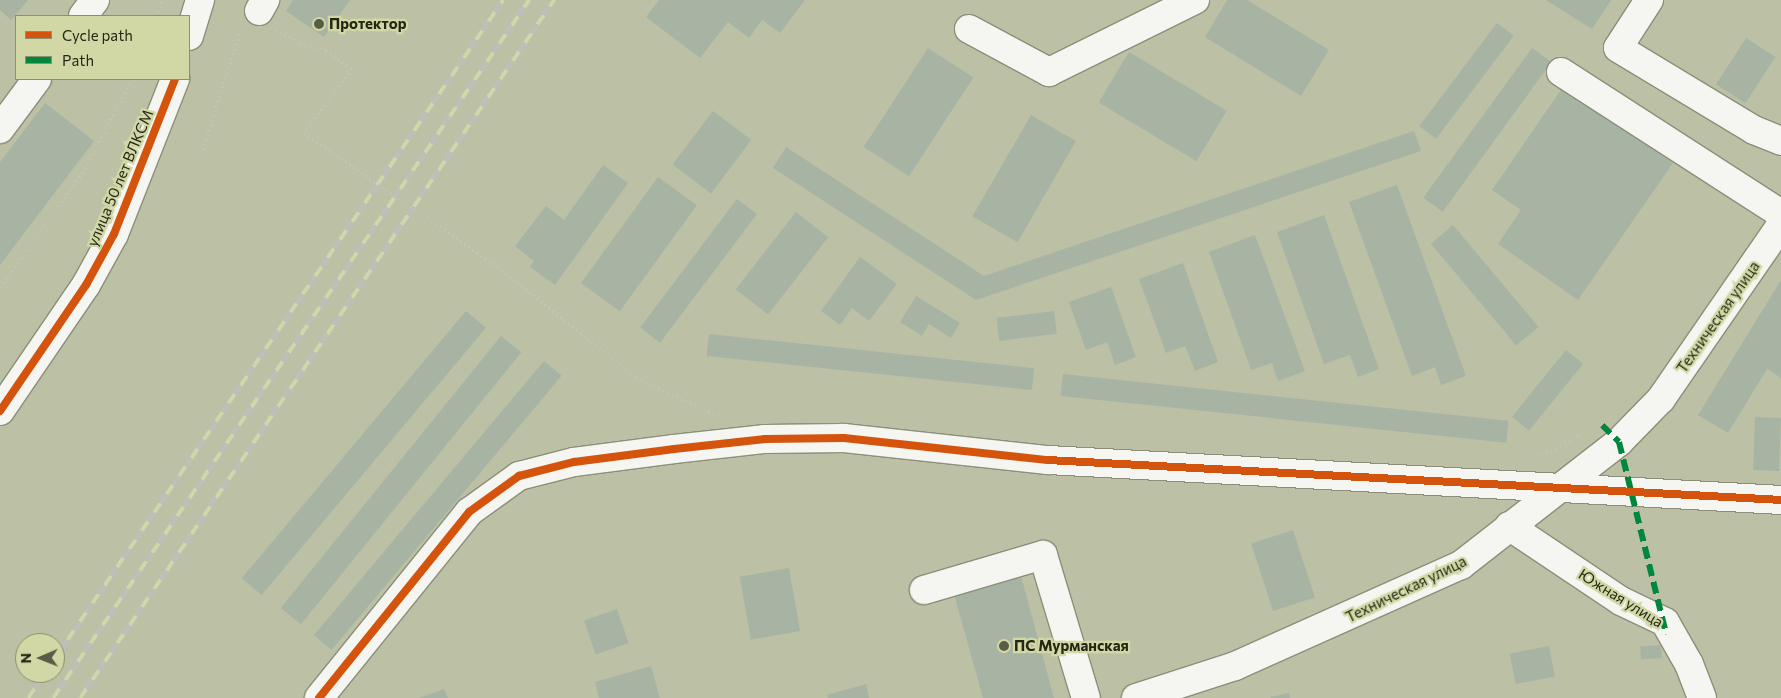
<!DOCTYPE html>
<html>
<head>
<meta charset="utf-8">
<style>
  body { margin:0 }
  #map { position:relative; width:1781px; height:698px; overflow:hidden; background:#bcc0a4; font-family:Commissioner,sans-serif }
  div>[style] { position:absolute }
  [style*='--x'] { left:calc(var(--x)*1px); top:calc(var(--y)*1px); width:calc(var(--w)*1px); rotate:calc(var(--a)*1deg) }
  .building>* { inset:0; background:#a7b4a4; transform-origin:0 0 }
  .path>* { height:3px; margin-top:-1.5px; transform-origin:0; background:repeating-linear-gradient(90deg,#c4c6be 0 1px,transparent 0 5px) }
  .roads { filter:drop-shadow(1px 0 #8c8e79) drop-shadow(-1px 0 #8c8e79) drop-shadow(0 1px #8c8e79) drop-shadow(0 -1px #8c8e79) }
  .minor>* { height:28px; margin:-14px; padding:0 14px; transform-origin:14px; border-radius:14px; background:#f5f6f1 }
  .rail>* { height:5.5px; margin-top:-2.75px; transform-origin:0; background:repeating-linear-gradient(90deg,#d1d8a6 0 11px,#bebfb8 0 22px); box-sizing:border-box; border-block:1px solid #bebfb8 }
  .path-bridge>* { height:3px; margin-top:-1.5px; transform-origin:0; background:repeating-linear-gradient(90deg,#c4c6be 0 1px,transparent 0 5px) }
  .quiet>* { height:6px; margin-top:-3px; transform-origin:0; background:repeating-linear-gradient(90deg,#00873e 0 12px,transparent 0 18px) }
  .cycleway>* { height:8px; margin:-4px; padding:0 4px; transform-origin:4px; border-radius:4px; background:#d4540d }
  .dots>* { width:14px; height:14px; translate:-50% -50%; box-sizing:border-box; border:2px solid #d1d8a6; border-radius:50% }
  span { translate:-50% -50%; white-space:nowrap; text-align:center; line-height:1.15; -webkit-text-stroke:4.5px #d1d8a6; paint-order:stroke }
  .poi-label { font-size:15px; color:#252714; font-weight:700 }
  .left { translate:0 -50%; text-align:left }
  .street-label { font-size:15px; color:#252714 }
  .legend { position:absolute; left:15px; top:15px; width:175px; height:65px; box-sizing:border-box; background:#d1d8a6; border:1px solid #8c916c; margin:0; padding:6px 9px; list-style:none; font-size:15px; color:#252714 }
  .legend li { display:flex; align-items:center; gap:10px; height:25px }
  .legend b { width:25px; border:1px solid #8c916c }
  .north { position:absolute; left:15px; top:633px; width:50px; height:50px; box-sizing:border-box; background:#d1d8a6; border:1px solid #8c916c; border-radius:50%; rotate:269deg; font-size:14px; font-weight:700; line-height:20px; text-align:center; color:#252714 }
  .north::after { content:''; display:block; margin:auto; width:18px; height:22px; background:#5a5d46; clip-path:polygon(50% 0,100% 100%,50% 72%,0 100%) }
</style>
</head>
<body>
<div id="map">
  <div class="building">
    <i style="clip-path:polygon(0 0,28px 0,11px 20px,0 10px)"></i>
    <i style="clip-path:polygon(293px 0,350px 0,324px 37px,286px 11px)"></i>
    <i style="clip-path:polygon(659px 0,805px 0,780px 33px,762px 20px,749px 38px,728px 22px,700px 58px,646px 17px)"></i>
    <i style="clip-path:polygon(1227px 0,1247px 0,1329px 50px,1301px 96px,1205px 37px)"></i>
    <i style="clip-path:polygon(1546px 0,1611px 0,1592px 29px)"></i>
    <i style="left:1497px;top:23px;width:21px;height:129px;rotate:37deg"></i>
    <i style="left:1746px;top:38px;width:35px;height:55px;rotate:33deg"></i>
    <i style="left:928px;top:48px;width:54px;height:118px;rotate:33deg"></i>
    <i style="left:1532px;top:48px;width:24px;height:185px;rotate:36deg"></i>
    <i style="left:1129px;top:52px;width:114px;height:59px;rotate:31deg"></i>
    <i style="clip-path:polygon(1563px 87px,1673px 163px,1578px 300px,1498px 244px,1521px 210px,1492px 190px)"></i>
    <i style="clip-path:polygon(45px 103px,94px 141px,0 265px,0 162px)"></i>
    <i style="left:713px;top:111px;width:48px;height:67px;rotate:37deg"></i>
    <i style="left:1031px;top:115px;width:52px;height:117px;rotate:30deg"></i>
    <i style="clip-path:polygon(1414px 131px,1421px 151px,976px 300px,773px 168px,786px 147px,984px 276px)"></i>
    <i style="clip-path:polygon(603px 165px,628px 183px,555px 285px,530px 267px,534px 261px,515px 246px,546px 206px,564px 220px)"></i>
    <i style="left:658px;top:177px;width:48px;height:131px;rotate:36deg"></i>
    <i style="clip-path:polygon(1397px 185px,1466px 376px,1441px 385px,1435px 367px,1412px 376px,1349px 202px)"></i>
    <i style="left:737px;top:199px;width:25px;height:161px;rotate:37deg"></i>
    <i style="left:796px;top:212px;width:41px;height:98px;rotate:38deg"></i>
    <i style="clip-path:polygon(1324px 215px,1379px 369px,1358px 377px,1350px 355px,1324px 364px,1277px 232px)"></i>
    <i style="left:1453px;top:225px;width:133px;height:29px;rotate:50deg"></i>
    <i style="clip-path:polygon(1255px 235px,1305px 371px,1278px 381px,1272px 363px,1251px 370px,1209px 252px)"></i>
    <i style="clip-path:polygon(860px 257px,897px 284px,869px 321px,852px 308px,840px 325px,821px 311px)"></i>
    <i style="clip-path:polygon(1183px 263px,1218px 362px,1195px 371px,1185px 346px,1166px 353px,1139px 279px)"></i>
    <i style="clip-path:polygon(1781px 280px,1781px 378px,1767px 369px,1728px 433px,1698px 415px)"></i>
    <i style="clip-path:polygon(1111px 287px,1136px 357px,1115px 365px,1107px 342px,1086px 350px,1069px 302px)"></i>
    <i style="clip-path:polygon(916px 296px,960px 323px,951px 338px,929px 324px,922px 336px,900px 322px)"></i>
    <i style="left:466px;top:311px;width:26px;height:349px;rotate:40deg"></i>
    <i style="left:1054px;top:311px;width:23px;height:58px;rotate:83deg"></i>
    <i style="left:709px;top:334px;width:327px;height:22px;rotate:6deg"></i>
    <i style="left:501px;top:336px;width:26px;height:350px;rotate:39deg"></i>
    <i style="left:1566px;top:350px;width:22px;height:86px;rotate:39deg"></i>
    <i style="left:544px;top:361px;width:23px;height:358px;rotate:40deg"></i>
    <i style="left:1063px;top:374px;width:448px;height:22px;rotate:6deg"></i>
    <i style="left:1755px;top:417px;width:26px;height:53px;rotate:2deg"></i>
    <i style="left:1293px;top:530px;width:71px;height:44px;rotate:72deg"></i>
    <i style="left:789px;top:568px;width:64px;height:50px;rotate:80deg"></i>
    <i style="clip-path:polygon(1021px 576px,1054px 698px,983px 698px,954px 594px)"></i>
    <i style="left:617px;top:609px;width:36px;height:35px;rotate:71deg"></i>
    <i style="left:1661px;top:645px;width:13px;height:21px;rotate:86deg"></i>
    <i style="left:1549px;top:646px;width:31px;height:40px;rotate:79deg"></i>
    <i style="clip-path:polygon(651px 666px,660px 698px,599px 698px,595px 682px)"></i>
    <i style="clip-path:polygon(866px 684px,869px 698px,828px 698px,827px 695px)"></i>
    <i style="clip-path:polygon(444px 689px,448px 698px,419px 698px)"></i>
    <i style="clip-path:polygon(1289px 693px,1290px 698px,1271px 698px,1271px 697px)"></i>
  </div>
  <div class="path">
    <i style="--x:156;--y:16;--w:17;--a:-69"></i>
    <i style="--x:276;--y:29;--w:28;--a:32"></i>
    <i style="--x:300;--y:44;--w:27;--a:13"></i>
    <i style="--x:326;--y:50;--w:32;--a:36"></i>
    <i style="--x:352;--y:69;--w:80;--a:126.9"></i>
    <i style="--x:201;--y:154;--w:129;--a:-72"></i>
    <i style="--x:498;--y:267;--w:176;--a:38.6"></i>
    <i style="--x:636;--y:377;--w:93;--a:25.5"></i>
    <i style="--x:0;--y:287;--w:136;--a:-54"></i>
    <i style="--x:80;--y:177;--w:111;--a:-62"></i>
    <i style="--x:1533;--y:459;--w:54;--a:-26.6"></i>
  </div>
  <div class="roads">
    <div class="minor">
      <i style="--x:1649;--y:0;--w:57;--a:122.9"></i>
      <i style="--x:1618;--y:48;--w:159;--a:31.1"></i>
      <i style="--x:1754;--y:130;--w:29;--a:22"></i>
      <i style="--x:259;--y:11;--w:13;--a:-61"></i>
      <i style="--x:83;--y:16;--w:20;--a:-53"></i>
      <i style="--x:969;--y:29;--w:91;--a:28.3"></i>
      <i style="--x:1049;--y:72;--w:163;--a:-26.3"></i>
      <i style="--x:189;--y:36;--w:38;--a:-73"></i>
      <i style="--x:1561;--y:72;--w:262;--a:32.8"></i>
      <i style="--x:0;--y:129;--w:62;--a:-53.5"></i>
      <i style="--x:0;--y:411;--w:153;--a:-55.7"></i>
      <i style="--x:86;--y:285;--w:58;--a:-61.2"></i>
      <i style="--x:114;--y:234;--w:167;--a:-68.5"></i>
      <i style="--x:1509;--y:526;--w:135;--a:33.8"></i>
      <i style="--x:1621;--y:601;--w:49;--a:25.5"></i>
      <i style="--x:1665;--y:622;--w:48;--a:60.3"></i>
      <i style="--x:1689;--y:664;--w:36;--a:69"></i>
      <i style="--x:924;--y:590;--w:124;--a:-16.4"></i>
      <i style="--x:1043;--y:555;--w:149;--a:73.3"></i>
      <i style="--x:319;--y:698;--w:239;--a:-51.1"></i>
      <i style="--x:469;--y:512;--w:62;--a:-35.8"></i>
      <i style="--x:519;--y:476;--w:57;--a:-14.3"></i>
      <i style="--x:574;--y:462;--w:101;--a:-7.4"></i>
      <i style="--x:674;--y:449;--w:92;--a:-6.3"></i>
      <i style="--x:765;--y:439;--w:79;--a:-0.7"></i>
      <i style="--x:844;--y:438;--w:205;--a:6.2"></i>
      <i style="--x:1048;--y:460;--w:734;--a:3.12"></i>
      <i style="--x:1136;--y:698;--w:104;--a:-17.9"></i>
      <i style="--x:1235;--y:666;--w:248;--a:-24.1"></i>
      <i style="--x:1461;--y:565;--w:200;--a:-37.9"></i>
      <i style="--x:1619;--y:442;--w:60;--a:-45.7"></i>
      <i style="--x:1661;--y:399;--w:211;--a:-55.4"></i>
    </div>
  </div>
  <div class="rail">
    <i style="--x:55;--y:658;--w:796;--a:-55.75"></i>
    <i style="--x:28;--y:698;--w:30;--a:-56"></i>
    <i style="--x:53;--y:698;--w:845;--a:-55.71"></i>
    <i style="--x:80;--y:698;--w:844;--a:-55.82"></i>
  </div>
  <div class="path-bridge">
    <i style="--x:304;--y:133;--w:236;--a:34.6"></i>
  </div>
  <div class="quiet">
    <i style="--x:1602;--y:425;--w:24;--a:45"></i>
    <i style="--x:1619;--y:442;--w:198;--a:76.2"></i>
  </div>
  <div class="cycleway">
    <i style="--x:0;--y:411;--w:153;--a:-55.7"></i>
    <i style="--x:86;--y:285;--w:58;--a:-61.2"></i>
    <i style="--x:114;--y:234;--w:167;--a:-68.5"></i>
    <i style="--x:319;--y:698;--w:239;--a:-51.1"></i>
    <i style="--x:469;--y:512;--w:62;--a:-35.8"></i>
    <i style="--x:519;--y:476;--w:57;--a:-14.3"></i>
    <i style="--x:574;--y:462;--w:101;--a:-7.4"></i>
    <i style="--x:674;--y:449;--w:92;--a:-6.3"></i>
    <i style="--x:765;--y:439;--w:79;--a:-0.7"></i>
    <i style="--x:844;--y:438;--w:205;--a:6.2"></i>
    <i style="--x:1048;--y:460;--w:734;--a:3.12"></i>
  </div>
  <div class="dots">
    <i style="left:319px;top:24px;background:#5a5d46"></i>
    <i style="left:1004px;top:646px;background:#5a5d46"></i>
  </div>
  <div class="poi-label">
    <span class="left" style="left:329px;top:24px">Протектор</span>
    <span class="left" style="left:1014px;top:646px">ПС Мурманская</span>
  </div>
  <div class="street-label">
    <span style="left:120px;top:178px;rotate:-67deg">улица 50 лет ВЛКСМ</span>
    <span style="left:1718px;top:317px;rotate:-55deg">Техническая улица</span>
    <span style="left:1406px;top:589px;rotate:-26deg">Техническая улица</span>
    <span style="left:1621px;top:598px;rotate:32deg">Южная улица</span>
  </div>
  <ul class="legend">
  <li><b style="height:6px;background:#d4540d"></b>Cycle path</li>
  <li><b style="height:6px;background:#00873e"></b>Path</li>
  </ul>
  <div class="north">N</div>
</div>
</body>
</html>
